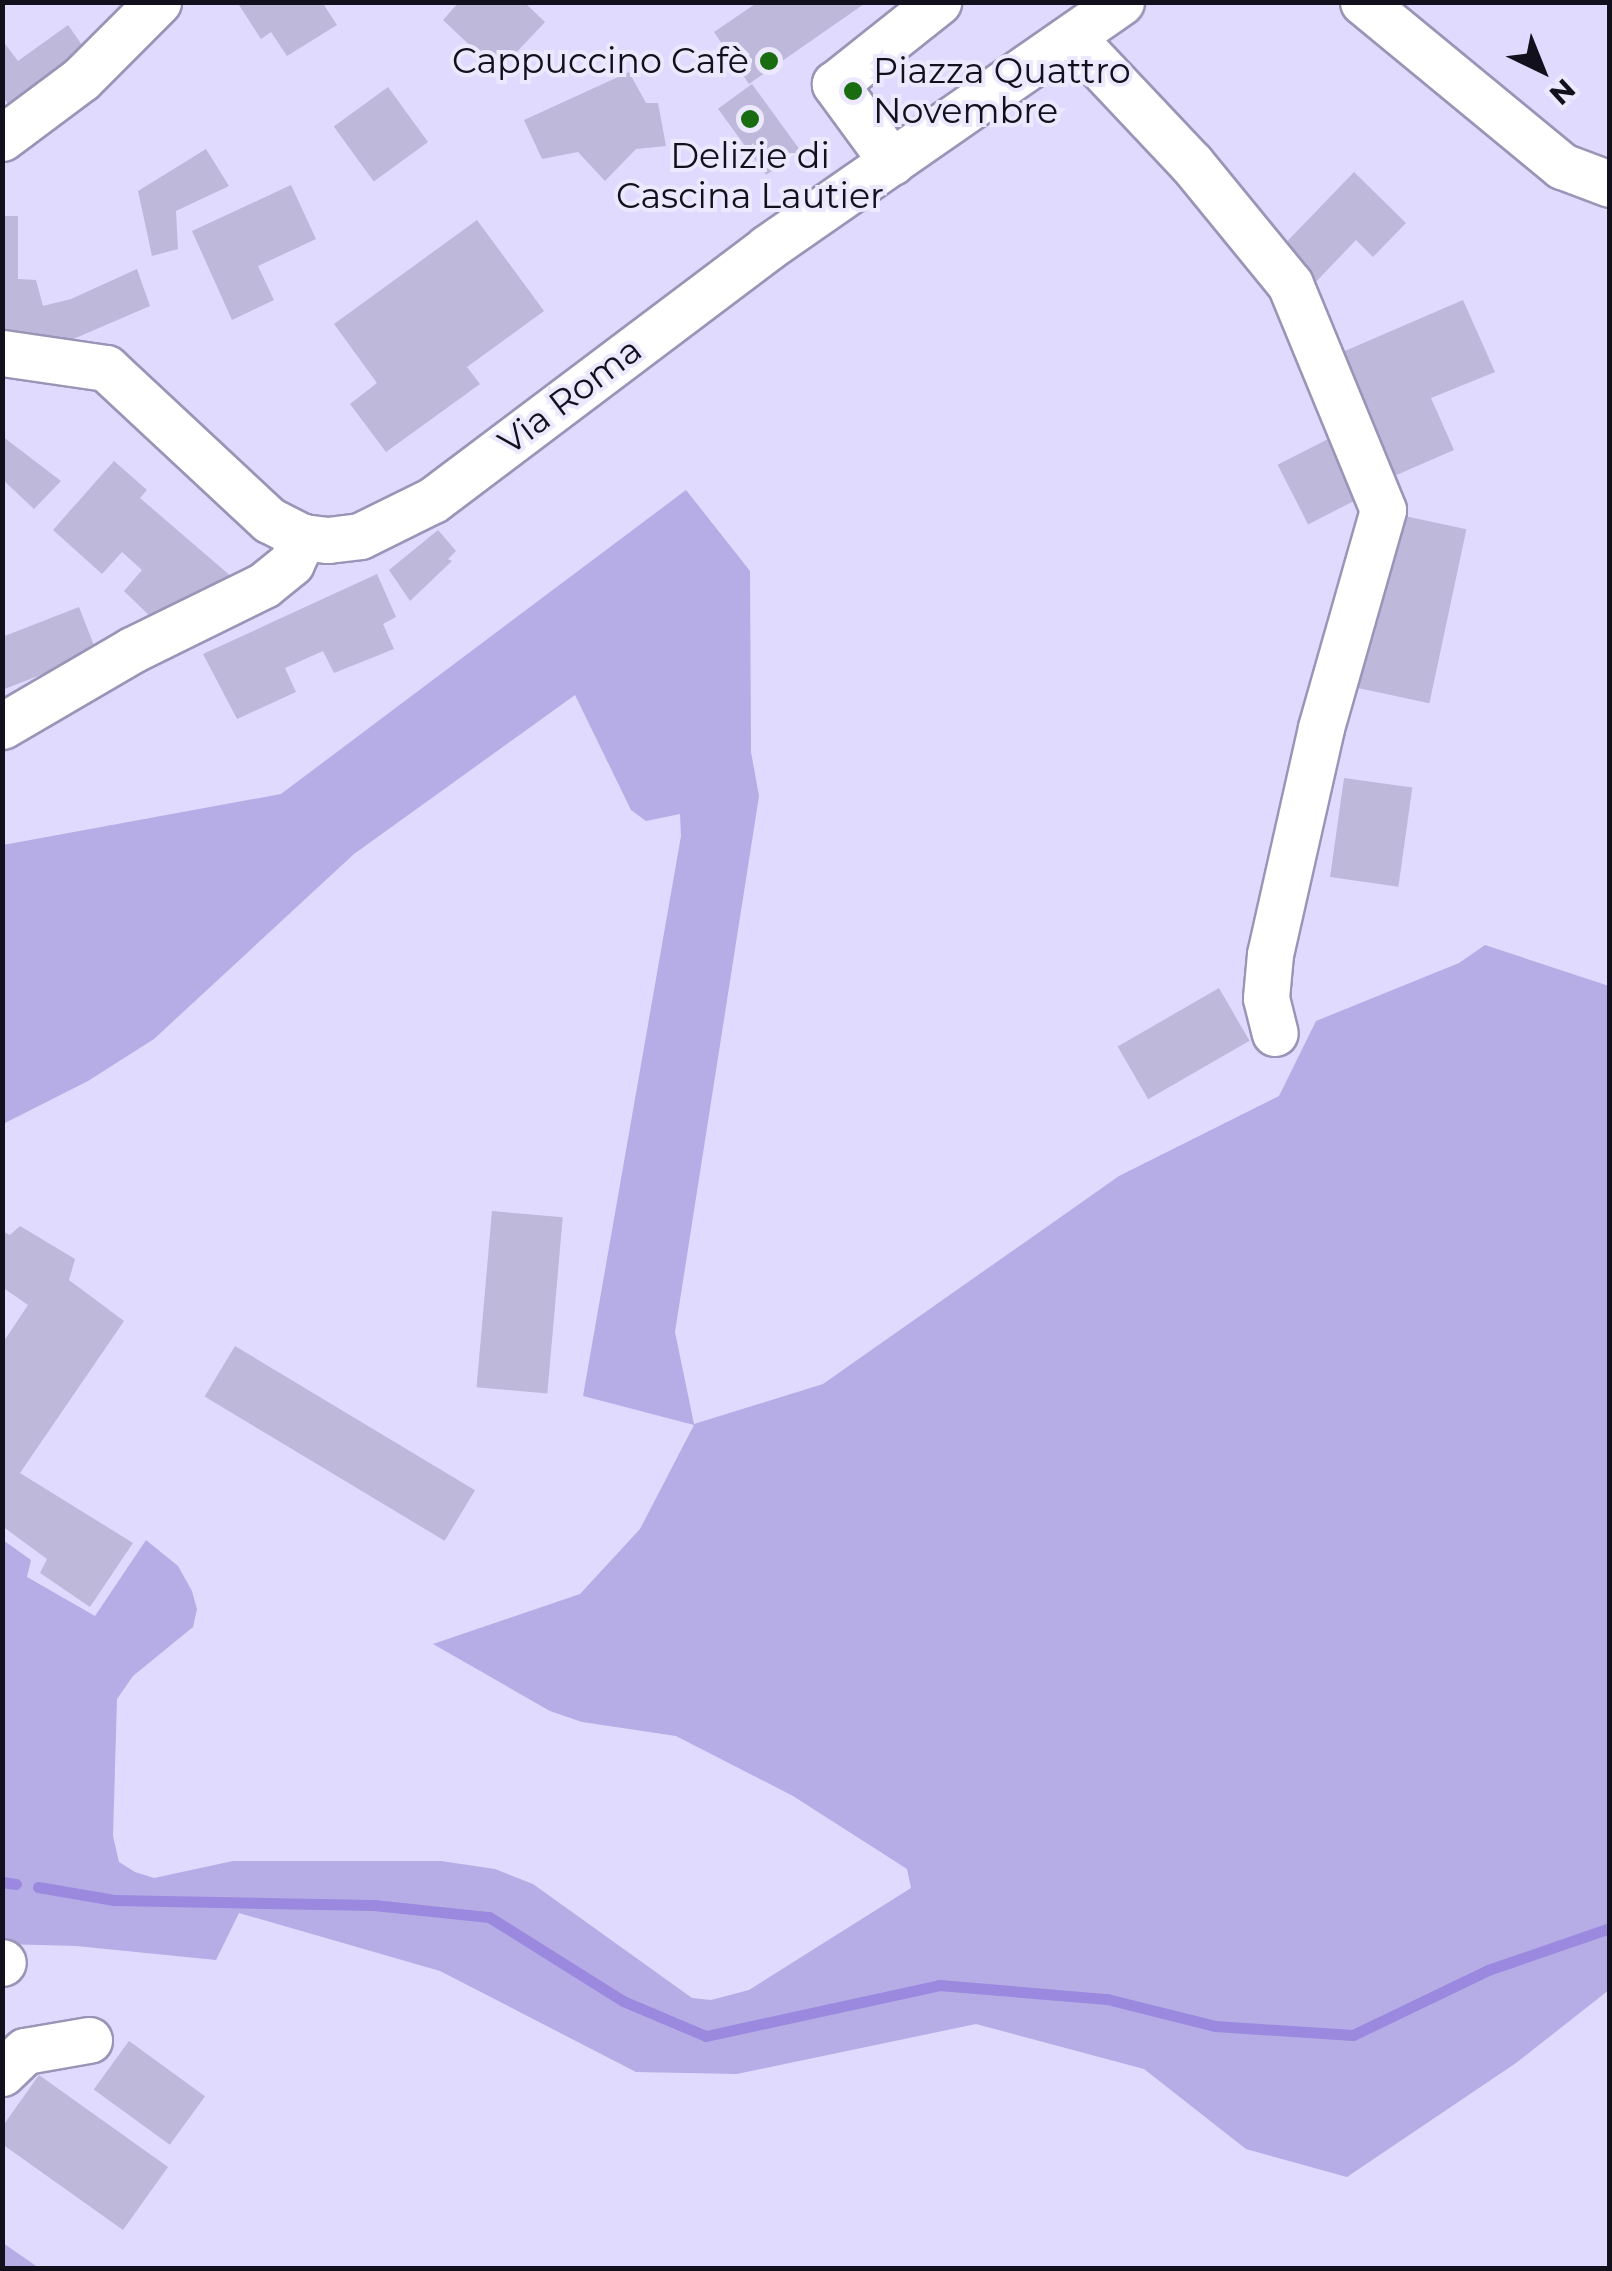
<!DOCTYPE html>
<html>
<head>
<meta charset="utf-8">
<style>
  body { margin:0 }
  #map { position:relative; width:1612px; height:2271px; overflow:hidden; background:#dfdafe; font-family:Montserrat,sans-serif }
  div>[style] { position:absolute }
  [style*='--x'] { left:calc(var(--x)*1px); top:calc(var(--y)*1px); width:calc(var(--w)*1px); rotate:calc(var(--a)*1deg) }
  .green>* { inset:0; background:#b6ade6 }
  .stream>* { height:11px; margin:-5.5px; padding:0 5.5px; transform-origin:5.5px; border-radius:5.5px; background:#9a89de }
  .building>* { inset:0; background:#beb9db; transform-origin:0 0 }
  .roads { filter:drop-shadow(2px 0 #9a95b6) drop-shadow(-2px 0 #9a95b6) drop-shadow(0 2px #9a95b6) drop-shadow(0 -2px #9a95b6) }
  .minor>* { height:45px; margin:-22.5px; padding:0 22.5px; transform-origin:22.5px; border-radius:22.5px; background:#fff }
  .dots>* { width:28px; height:28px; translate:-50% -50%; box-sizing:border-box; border:5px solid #ece9ff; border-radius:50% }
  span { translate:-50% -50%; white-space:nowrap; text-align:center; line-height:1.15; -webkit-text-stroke:8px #ece9ff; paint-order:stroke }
  .poi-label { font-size:35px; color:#12101c }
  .right { translate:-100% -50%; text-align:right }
  .left { translate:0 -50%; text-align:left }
  .street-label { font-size:35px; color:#12101c }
  .frame { position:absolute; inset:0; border:5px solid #12101c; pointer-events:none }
  .north { position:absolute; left:1492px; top:20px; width:100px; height:100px; -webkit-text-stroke:8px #ece9ff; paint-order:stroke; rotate:137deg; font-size:28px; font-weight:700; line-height:40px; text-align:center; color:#12101c }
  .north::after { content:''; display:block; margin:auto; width:35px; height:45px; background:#12101c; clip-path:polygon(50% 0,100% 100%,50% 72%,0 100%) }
</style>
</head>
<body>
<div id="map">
  <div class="green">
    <i style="clip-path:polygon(686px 490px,750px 571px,751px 752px,759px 796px,675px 1332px,694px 1424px,823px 1384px,1119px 1176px,1279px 1096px,1316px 1021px,1459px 963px,1485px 945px,1609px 986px,1609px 1990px,1516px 2063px,1347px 2177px,1246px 2149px,1144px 2069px,976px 2024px,737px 2074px,636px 2072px,440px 1971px,239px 1913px,216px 1960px,76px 1946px,3px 1944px,3px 1540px,31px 1560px,27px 1577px,95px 1616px,146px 1540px,178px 1566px,192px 1591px,197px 1609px,193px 1627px,133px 1676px,117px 1699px,113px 1836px,119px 1862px,135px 1872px,154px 1878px,233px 1861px,441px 1861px,495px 1869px,533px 1884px,692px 1998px,711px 2000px,749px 1990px,911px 1888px,907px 1869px,793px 1796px,676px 1736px,582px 1722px,550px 1711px,433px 1644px,580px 1594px,640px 1529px,694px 1425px,583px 1396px,681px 836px,680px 814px,646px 821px,631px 810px,575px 695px,354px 854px,154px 1039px,88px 1081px,3px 1124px,3px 845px,281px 794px)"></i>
    <i style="clip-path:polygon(3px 2243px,39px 2268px,3px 2268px)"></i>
  </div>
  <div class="stream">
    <i style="--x:2;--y:1882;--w:14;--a:8"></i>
    <i style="--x:38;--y:1887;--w:77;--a:9.7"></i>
    <i style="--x:114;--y:1900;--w:260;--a:1.1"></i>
    <i style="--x:374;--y:1905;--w:116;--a:6"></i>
    <i style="--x:489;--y:1917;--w:158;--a:32.1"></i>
    <i style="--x:623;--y:2001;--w:90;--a:22.9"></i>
    <i style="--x:706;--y:2036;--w:239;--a:-12.3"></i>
    <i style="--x:939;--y:1985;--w:169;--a:4.8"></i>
    <i style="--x:1107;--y:1999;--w:111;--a:14"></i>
    <i style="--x:1215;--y:2026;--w:138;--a:3.7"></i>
    <i style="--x:1353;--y:2035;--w:150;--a:-25.7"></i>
    <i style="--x:1488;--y:1970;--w:129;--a:-19"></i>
  </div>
  <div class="building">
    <i style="clip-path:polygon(242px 2px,322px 2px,337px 25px,287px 56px,271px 32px,261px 39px,239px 5px)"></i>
    <i style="clip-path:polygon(459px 2px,524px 2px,545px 22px,498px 72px,443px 20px)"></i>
    <i style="clip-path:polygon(758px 2px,867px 2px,749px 84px,714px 32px)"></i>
    <i style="clip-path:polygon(68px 25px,89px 55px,13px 110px,2px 96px,2px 40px,18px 61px)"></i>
    <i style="clip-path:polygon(629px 72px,646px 103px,658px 103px,666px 146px,636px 149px,605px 181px,578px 152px,542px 159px,524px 120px)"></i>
    <i style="left:752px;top:84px;width:82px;height:42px;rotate:54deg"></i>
    <i style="left:388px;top:87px;width:68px;height:67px;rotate:54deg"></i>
    <i style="clip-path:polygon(206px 149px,229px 186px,176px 211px,178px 249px,152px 256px,138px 191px)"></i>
    <i style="clip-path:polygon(1354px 172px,1406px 223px,1373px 257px,1356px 240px,1310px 288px,1275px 254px)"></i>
    <i style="clip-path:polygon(291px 185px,316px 239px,258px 266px,274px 300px,232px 320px,192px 231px)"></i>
    <i style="clip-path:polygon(2px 216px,18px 216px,18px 279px,36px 280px,43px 306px,71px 299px,137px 269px,150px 306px,64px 343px,2px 332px)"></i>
    <i style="clip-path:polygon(477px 220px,544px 311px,467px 367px,480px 384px,386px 452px,350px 404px,377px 383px,334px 324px)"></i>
    <i style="clip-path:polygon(1463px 300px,1495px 372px,1431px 398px,1454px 450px,1385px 480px,1331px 357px)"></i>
    <i style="clip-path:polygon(2px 436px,61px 481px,34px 509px,2px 479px)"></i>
    <i style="left:1332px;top:437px;width:67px;height:61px;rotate:63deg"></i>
    <i style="clip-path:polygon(114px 461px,147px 490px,140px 498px,233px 578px,157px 623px,124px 591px,142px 570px,122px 552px,102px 574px,53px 530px)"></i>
    <i style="left:1395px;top:514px;width:73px;height:178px;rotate:12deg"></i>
    <i style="clip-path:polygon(438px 530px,456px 551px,448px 559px,452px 561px,410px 601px,389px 570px)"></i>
    <i style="clip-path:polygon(377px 574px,396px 617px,383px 624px,394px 649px,334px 673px,323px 651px,285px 668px,296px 692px,237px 719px,203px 654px)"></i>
    <i style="clip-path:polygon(79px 607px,97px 653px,2px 690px,2px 637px)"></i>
    <i style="left:1344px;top:778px;width:69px;height:100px;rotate:8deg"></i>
    <i style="left:1219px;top:988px;width:61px;height:117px;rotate:60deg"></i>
    <i style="left:492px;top:1211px;width:71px;height:177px;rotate:5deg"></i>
    <i style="clip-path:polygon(20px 1226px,75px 1259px,69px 1280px,124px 1321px,20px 1473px,133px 1543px,90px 1607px,40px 1573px,47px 1559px,2px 1526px,2px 1344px,28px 1305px,2px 1287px,2px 1231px,10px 1235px)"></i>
    <i style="left:235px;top:1346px;width:280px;height:59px;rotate:31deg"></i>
    <i style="left:129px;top:2041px;width:94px;height:60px;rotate:36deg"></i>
    <i style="clip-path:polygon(39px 2075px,168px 2167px,123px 2230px,2px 2144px,2px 2127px)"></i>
  </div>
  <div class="roads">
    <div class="minor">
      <i style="--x:1363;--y:2;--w:258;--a:39.5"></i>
      <i style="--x:1562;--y:166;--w:51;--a:20.6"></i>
      <i style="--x:1073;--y:38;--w:172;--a:46.7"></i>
      <i style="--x:1191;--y:163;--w:156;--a:50.7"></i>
      <i style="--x:1290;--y:284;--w:244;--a:67.6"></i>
      <i style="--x:1383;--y:510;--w:227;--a:105.9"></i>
      <i style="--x:1321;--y:728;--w:232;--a:102.7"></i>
      <i style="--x:1270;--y:954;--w:44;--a:95.2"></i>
      <i style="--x:1266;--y:998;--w:36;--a:76"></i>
      <i style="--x:2;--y:138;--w:99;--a:-36.8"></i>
      <i style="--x:81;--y:79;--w:109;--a:-45"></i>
      <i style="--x:892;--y:162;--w:97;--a:-126.2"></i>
      <i style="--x:835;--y:84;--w:132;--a:-38.5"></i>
      <i style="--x:2;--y:353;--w:105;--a:8.2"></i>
      <i style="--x:106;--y:368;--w:223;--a:43"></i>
      <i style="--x:269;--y:520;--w:38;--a:27"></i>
      <i style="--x:303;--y:537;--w:25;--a:7"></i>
      <i style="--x:328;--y:540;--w:32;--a:-7"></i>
      <i style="--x:360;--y:536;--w:81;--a:-26.3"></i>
      <i style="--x:433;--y:500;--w:418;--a:-37"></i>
      <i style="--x:767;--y:248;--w:431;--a:-34.8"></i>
      <i style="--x:2;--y:726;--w:151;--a:-30.3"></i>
      <i style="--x:132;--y:650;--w:147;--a:-26.2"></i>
      <i style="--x:264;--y:585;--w:35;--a:-39"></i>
      <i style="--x:291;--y:563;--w:29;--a:-65"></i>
      <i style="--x:2;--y:1963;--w:1;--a:-45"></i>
      <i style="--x:2;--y:2073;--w:32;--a:-44"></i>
      <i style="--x:25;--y:2051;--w:65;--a:-9.8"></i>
    </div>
  </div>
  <div class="dots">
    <i style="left:769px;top:61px;background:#1a6c11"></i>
    <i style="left:853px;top:91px;background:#1a6c11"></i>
    <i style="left:750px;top:119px;background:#1a6c11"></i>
  </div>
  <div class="poi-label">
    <span class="right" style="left:749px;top:61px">Cappuccino Cafè</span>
    <span class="left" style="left:873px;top:91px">Piazza Quattro<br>Novembre</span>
    <span style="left:750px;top:176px">Delizie di<br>Cascina Lautier</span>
  </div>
  <div class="street-label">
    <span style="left:570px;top:396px;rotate:-37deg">Via Roma</span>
  </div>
  <div class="frame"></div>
  <div class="north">N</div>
</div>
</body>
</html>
